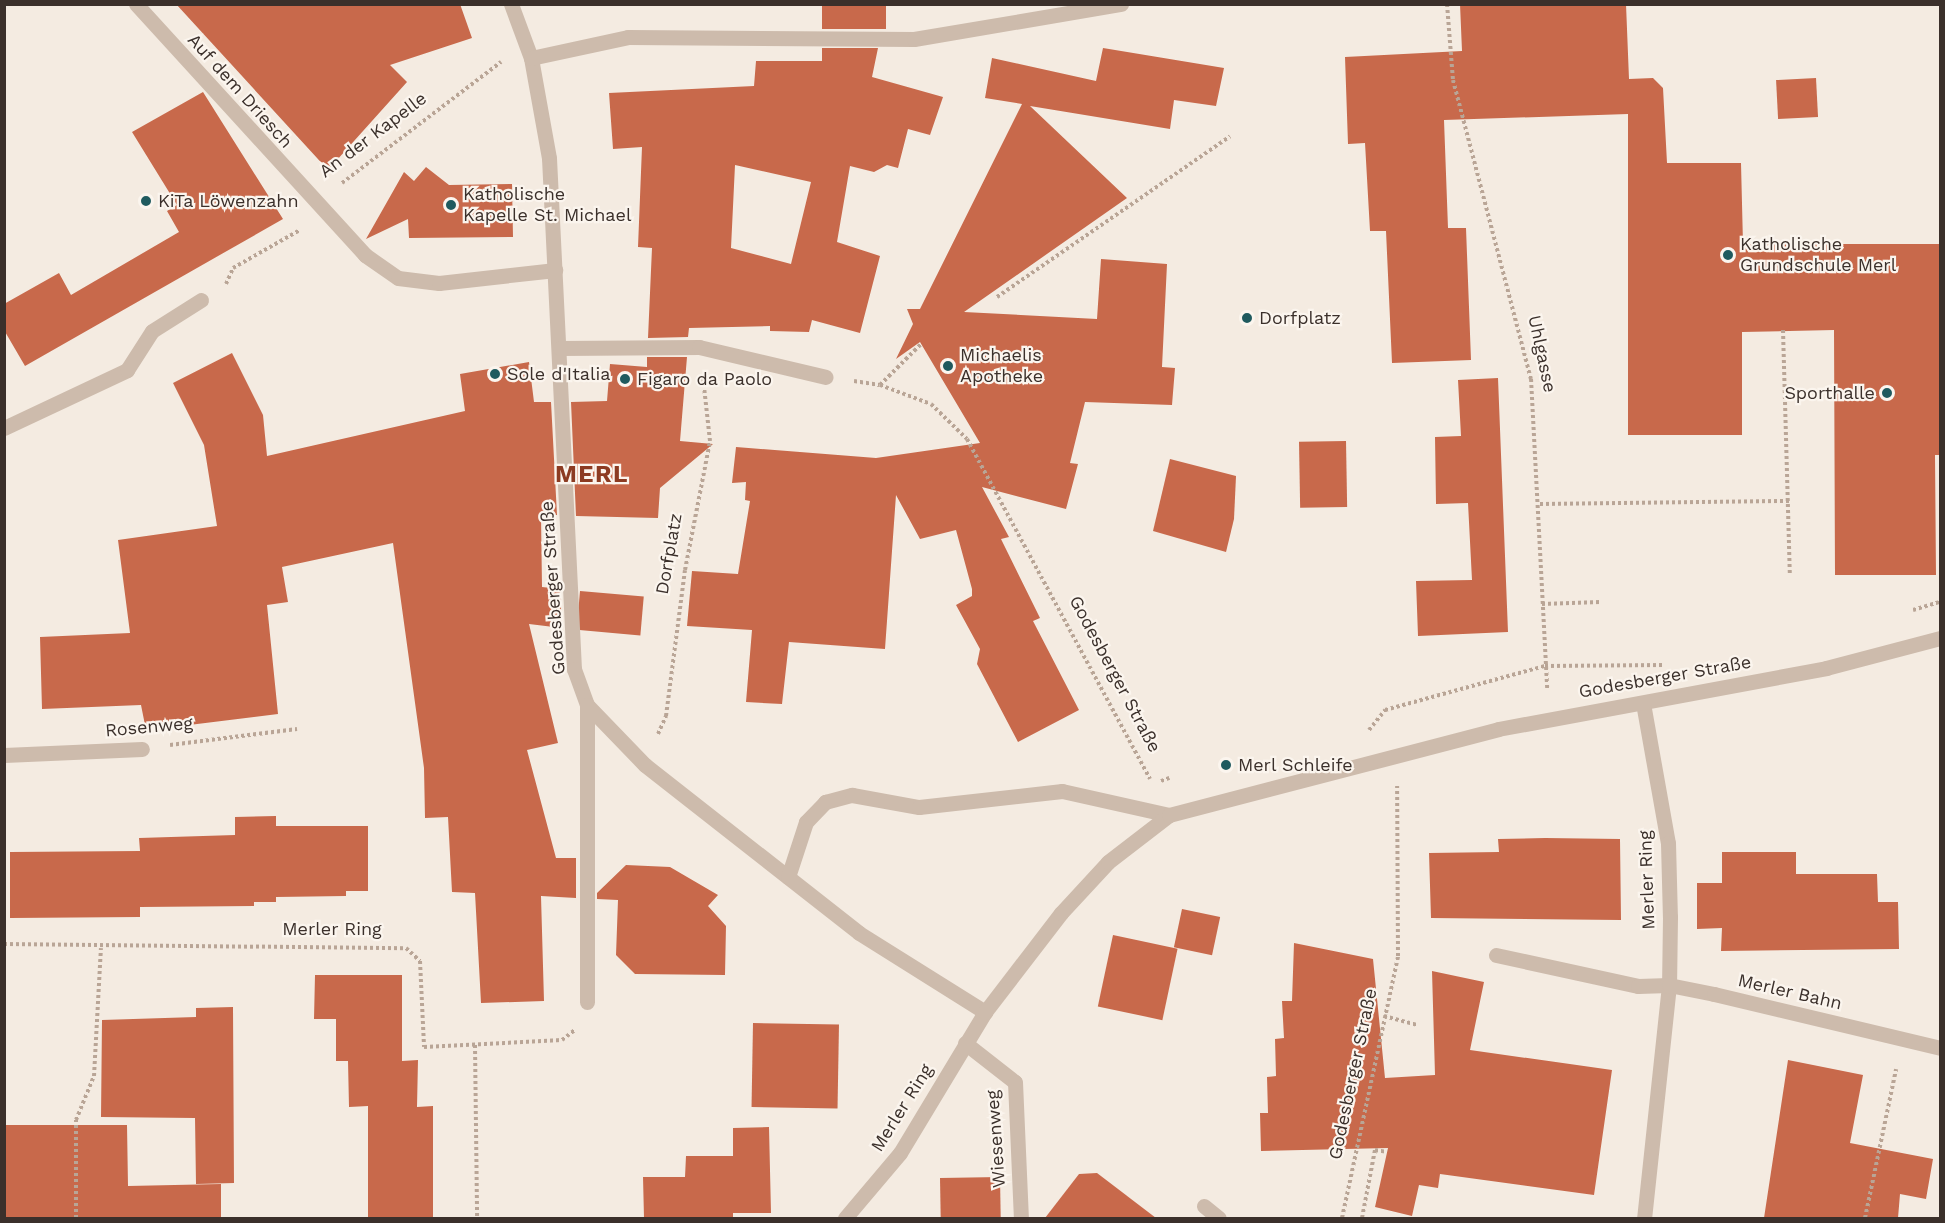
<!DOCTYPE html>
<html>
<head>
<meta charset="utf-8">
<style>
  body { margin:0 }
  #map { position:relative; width:1945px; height:1223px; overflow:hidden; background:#f4ebe1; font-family:"Work Sans",sans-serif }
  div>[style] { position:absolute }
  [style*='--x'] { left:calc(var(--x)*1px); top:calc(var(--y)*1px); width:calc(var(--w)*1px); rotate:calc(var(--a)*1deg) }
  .building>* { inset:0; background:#c8694b; transform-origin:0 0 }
  .path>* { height:4px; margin-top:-2px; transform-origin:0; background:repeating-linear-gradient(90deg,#b9a596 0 3px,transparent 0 6px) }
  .minor>* { height:15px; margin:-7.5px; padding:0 7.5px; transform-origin:7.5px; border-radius:7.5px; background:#cdbbac }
  .dots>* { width:16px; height:16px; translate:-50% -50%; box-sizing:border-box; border:3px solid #fbf5ee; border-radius:50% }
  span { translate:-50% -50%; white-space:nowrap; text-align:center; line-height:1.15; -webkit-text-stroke:4.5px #fbf5ee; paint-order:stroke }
  .street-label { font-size:18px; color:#3b302b }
  .poi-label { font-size:18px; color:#3b302b }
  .left { translate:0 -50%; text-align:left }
  .right { translate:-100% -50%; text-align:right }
  .district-label { font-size:24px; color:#8c3b22; font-weight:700; letter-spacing:1.5px }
  .frame { position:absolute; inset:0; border:6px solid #3b302b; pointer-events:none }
</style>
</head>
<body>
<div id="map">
  <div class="building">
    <i style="clip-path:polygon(176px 4px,460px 4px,472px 38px,390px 65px,407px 82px,328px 170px)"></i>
    <i style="left:822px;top:4px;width:64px;height:25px"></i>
    <i style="clip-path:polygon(1460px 4px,1626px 4px,1629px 79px,1653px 78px,1663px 88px,1667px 163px,1741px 163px,1743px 244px,1941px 244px,1941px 455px,1935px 455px,1936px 575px,1835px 575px,1834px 330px,1742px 332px,1742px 435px,1628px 435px,1628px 114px,1444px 120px,1448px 228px,1466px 228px,1471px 360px,1392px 363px,1386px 231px,1370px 231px,1365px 143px,1348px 144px,1345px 57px,1462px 51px)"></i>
    <i style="clip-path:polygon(evenodd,822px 48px,878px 48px,872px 77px,943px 97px,930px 135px,908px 129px,898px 168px,887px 165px,874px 172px,850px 166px,837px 242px,880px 256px,860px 333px,812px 320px,809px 332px,770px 331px,770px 326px,689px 328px,688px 337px,648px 338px,652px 248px,638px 247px,642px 147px,613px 149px,609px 93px,754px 86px,756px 61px,822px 61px,822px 48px,735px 165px,811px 182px,791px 264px,731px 248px,735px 165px)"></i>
    <i style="clip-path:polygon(1103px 48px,1224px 68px,1216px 106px,1174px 100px,1170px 129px,1030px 106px,1127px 198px,964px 312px,1097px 319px,1101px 259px,1167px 264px,1162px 367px,1175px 368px,1172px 405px,1085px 402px,1070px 463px,1078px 464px,1066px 509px,982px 487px,1009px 537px,1001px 539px,1040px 618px,1033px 621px,1079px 710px,1018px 742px,977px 664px,980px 649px,956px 605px,972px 596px,972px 589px,956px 530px,920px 539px,896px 495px,885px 649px,789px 642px,782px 704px,746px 702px,752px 630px,687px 626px,692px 571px,738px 574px,750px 501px,745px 500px,746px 482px,732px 483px,736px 447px,876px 458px,980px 443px,920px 342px,896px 359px,913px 324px,907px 309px,920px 309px,1022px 104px,985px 98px,992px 58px,1096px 81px)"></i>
    <i style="left:1816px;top:78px;width:39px;height:40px;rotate:87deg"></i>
    <i style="clip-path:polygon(203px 92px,283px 219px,25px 366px,4px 330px,4px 304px,59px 273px,71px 295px,179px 232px,167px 211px,177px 205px,132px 132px)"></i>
    <i style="clip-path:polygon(426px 167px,449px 185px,512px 184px,513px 237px,409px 238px,408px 219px,366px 239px,404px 172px,414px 181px)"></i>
    <i style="clip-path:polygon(232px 353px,263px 415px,267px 456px,465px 411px,460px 374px,529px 362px,534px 402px,551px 402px,557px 515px,541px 515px,542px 587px,560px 589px,562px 628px,529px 624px,558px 743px,527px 750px,556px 858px,576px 858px,576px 898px,541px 896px,544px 1001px,481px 1003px,475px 893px,452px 892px,448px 817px,425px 818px,424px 768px,393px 543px,282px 567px,288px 602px,267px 605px,278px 714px,181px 726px,180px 720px,145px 725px,141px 705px,42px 709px,40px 637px,130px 633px,118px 540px,217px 526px,204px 445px,173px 383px)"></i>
    <i style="clip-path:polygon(647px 357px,687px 357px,680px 441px,713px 444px,660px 488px,658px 518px,576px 516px,571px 402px,607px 401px,610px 364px,647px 367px)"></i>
    <i style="clip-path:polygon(1498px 378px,1508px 632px,1418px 636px,1416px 581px,1472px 580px,1468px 503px,1436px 504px,1435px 437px,1461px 436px,1458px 380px)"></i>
    <i style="left:1346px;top:441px;width:66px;height:47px;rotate:89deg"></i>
    <i style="clip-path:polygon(1170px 459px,1236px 476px,1234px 519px,1226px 552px,1153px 531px)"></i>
    <i style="left:580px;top:591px;width:64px;height:39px;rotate:5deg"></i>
    <i style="clip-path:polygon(276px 816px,276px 826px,368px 826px,368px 891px,346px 891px,346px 896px,276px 897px,276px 902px,254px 902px,254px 906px,140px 907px,140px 917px,10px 918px,10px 852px,140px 851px,139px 838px,235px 835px,235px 817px)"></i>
    <i style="clip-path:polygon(1545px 838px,1620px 839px,1621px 920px,1431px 918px,1429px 853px,1499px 852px,1498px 839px)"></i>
    <i style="clip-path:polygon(1722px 852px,1796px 852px,1796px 874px,1877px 874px,1878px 902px,1898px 902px,1899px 949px,1721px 951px,1722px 928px,1697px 929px,1697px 883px,1722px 883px)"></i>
    <i style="clip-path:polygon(626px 865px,670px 867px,718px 895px,708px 906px,726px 926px,725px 975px,635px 974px,616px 955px,618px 900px,597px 899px,597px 893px)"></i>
    <i style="left:1182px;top:909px;width:39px;height:39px;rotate:12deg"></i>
    <i style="left:1113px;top:935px;width:66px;height:73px;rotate:12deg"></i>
    <i style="clip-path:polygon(1294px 943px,1373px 959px,1385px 1078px,1435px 1075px,1432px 971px,1484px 982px,1470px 1050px,1612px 1070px,1594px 1195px,1440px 1174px,1438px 1188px,1419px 1185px,1412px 1216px,1375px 1207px,1388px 1148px,1261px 1151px,1260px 1113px,1268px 1113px,1267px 1077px,1276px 1076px,1275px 1039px,1284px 1038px,1282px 1001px,1292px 1001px)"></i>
    <i style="clip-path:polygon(315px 975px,402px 975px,402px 1061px,418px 1060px,417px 1107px,433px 1106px,433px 1218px,368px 1218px,368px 1106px,349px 1107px,348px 1061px,336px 1061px,336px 1019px,314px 1019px)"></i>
    <i style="clip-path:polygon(233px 1007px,234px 1183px,196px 1184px,195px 1118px,101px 1117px,102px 1020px,196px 1017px,196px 1008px)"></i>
    <i style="left:753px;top:1023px;width:86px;height:84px;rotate:1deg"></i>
    <i style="clip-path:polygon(1788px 1060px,1863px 1075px,1850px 1143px,1933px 1159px,1926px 1199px,1900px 1194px,1898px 1218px,1764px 1218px)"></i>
    <i style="clip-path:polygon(4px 1125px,127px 1125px,128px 1186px,221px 1184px,221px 1218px,4px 1218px)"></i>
    <i style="clip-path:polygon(769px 1127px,771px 1213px,733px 1213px,733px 1218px,644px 1218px,643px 1177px,685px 1177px,686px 1156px,733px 1156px,733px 1128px)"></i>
    <i style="clip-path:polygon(1097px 1173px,1156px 1218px,1045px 1218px,1079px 1174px)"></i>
    <i style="left:1000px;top:1177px;width:41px;height:60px;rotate:89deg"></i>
  </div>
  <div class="path">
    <i style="--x:1447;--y:4;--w:76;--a:85.5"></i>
    <i style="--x:1453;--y:80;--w:309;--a:75.4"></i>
    <i style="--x:1531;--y:379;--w:310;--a:87"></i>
    <i style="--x:342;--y:183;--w:200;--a:-37.3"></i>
    <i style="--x:226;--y:284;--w:17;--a:-66"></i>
    <i style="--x:233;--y:268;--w:77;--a:-29.6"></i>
    <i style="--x:997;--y:297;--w:283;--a:-34.6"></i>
    <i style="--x:1783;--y:330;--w:244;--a:88.4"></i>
    <i style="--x:854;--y:381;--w:26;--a:9"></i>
    <i style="--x:880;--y:385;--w:54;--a:20.4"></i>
    <i style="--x:931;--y:404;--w:50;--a:44.2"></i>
    <i style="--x:967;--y:439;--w:386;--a:61.7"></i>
    <i style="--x:880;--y:385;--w:58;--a:-45"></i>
    <i style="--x:1540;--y:504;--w:249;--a:-0.7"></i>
    <i style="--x:1542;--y:604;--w:58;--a:-2"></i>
    <i style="--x:1913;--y:610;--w:28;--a:-17"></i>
    <i style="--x:1369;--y:730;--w:26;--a:-51"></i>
    <i style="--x:1385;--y:710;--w:166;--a:-15.4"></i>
    <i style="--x:1545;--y:666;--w:119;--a:-0.5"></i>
    <i style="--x:658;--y:734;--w:20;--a:-66"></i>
    <i style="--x:666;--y:716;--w:147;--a:-82.6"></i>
    <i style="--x:685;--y:570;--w:131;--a:-79"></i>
    <i style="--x:710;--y:441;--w:63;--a:-96.3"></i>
    <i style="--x:170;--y:745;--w:128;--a:-7.2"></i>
    <i style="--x:1161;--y:781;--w:9;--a:-21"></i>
    <i style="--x:4;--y:944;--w:402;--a:0.6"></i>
    <i style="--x:406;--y:948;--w:19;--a:43"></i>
    <i style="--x:420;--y:961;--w:86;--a:87.3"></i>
    <i style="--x:424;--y:1047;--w:138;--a:-2.9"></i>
    <i style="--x:562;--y:1040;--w:16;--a:-38"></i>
    <i style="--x:1384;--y:1016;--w:35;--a:15"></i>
    <i style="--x:475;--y:1045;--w:173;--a:89.3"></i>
    <i style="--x:76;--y:1218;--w:98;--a:-90"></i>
    <i style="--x:76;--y:1120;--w:48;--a:-67.8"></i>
    <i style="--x:94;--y:1076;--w:128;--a:-86.9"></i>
    <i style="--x:1342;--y:1218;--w:268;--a:-77.9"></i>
    <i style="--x:1398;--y:956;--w:170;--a:-90.3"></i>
    <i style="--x:1362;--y:1218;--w:69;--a:-79.2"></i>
    <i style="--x:1375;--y:1150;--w:12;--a:9"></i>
    <i style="--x:1865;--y:1218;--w:152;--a:-78.2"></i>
  </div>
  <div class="minor">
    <i style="--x:136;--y:4;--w:340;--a:47.6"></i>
    <i style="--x:365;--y:255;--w:40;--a:34.9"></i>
    <i style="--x:398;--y:278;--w:41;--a:7"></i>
    <i style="--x:439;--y:283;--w:117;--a:-6.4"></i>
    <i style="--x:511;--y:4;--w:58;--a:69.7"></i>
    <i style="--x:531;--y:58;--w:102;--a:79.8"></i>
    <i style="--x:549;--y:158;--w:512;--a:87.2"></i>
    <i style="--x:574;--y:669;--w:38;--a:70"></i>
    <i style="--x:587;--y:705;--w:83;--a:46"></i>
    <i style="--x:645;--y:765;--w:272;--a:38.1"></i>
    <i style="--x:859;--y:933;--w:149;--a:32.1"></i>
    <i style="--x:531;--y:58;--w:99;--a:-12.2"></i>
    <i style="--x:628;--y:37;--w:286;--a:0.4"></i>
    <i style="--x:914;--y:39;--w:210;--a:-9.6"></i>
    <i style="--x:560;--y:348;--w:139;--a:-0.4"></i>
    <i style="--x:699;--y:347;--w:130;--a:13.3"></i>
    <i style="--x:4;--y:428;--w:136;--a:-25.2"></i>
    <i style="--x:127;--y:370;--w:46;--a:-57.3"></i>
    <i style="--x:152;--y:331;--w:58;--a:-32.3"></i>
    <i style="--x:1643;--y:703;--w:142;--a:79.9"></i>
    <i style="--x:1668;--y:843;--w:74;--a:88.5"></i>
    <i style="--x:1670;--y:917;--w:68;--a:90.8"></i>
    <i style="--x:1669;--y:985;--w:234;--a:96.1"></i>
    <i style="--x:4;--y:755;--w:138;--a:-2.5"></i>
    <i style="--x:788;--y:877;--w:58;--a:-71.9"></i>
    <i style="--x:806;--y:822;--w:28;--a:-46"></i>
    <i style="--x:825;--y:802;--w:28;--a:-15"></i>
    <i style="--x:852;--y:795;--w:68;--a:10.2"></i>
    <i style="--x:919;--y:807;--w:144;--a:-6.4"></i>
    <i style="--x:1062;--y:791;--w:110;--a:12.6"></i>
    <i style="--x:1496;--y:955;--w:145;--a:12.3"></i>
    <i style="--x:1638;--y:986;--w:31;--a:-2"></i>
    <i style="--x:1669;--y:985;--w:46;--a:11.3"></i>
    <i style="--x:1714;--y:994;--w:232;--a:13.4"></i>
    <i style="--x:587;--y:1002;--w:297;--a:-90"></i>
    <i style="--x:965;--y:1043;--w:63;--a:38"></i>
    <i style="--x:1015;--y:1082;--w:136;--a:87.5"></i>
    <i style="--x:1204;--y:1206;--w:19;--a:39"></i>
    <i style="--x:845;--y:1218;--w:85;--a:-49.8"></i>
    <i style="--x:900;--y:1153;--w:165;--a:-58.9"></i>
    <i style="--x:985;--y:1012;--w:125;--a:-52.5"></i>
    <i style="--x:1061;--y:913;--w:69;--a:-47.3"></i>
    <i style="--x:1108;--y:862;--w:77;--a:-37.6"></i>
    <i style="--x:1169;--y:815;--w:340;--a:-14.6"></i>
    <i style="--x:1498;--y:729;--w:334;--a:-10.5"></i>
    <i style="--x:1826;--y:668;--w:118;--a:-14.7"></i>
  </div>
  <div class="dots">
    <i style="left:146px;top:201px;background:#1f5a5e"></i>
    <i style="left:451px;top:205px;background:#1f5a5e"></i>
    <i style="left:1728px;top:255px;background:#1f5a5e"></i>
    <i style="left:1247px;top:318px;background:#1f5a5e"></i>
    <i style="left:948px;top:366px;background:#1f5a5e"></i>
    <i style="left:495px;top:374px;background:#1f5a5e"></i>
    <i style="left:625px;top:379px;background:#1f5a5e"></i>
    <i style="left:1887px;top:393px;background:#1f5a5e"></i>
    <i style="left:1226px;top:765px;background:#1f5a5e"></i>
  </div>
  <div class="street-label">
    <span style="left:240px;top:91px;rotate:48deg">Auf dem Driesch</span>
    <span style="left:373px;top:135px;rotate:-37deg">An der Kapelle</span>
    <span style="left:1542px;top:354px;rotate:78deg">Uhlgasse</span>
    <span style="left:669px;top:554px;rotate:-80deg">Dorfplatz</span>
    <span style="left:553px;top:588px;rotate:-94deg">Godesberger Straße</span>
    <span style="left:1115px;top:674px;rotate:62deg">Godesberger Straße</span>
    <span style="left:1665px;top:677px;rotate:-10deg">Godesberger Straße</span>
    <span style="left:149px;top:727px;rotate:-5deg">Rosenweg</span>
    <span style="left:1647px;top:880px;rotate:-92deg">Merler Ring</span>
    <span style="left:332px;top:929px">Merler Ring</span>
    <span style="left:1790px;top:992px;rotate:13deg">Merler Bahn</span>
    <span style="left:1353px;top:1074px;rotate:-78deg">Godesberger Straße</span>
    <span style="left:902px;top:1108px;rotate:-58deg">Merler Ring</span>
    <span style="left:996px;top:1139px;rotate:-94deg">Wiesenweg</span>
  </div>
  <div class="poi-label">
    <span class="left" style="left:463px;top:205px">Katholische<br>Kapelle St. Michael</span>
    <span class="left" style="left:158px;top:201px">KiTa Löwenzahn</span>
    <span class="left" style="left:1740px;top:255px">Katholische<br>Grundschule Merl</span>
    <span class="left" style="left:1259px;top:318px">Dorfplatz</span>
    <span class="left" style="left:960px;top:366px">Michaelis<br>Apotheke</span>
    <span class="left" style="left:507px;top:374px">Sole d'Italia</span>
    <span class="left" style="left:637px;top:379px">Figaro da Paolo</span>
    <span class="right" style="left:1875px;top:393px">Sporthalle</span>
    <span class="left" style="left:1238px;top:765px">Merl Schleife</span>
  </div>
  <div class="district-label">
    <span style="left:592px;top:475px">MERL</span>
  </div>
  <div class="frame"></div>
</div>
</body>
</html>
